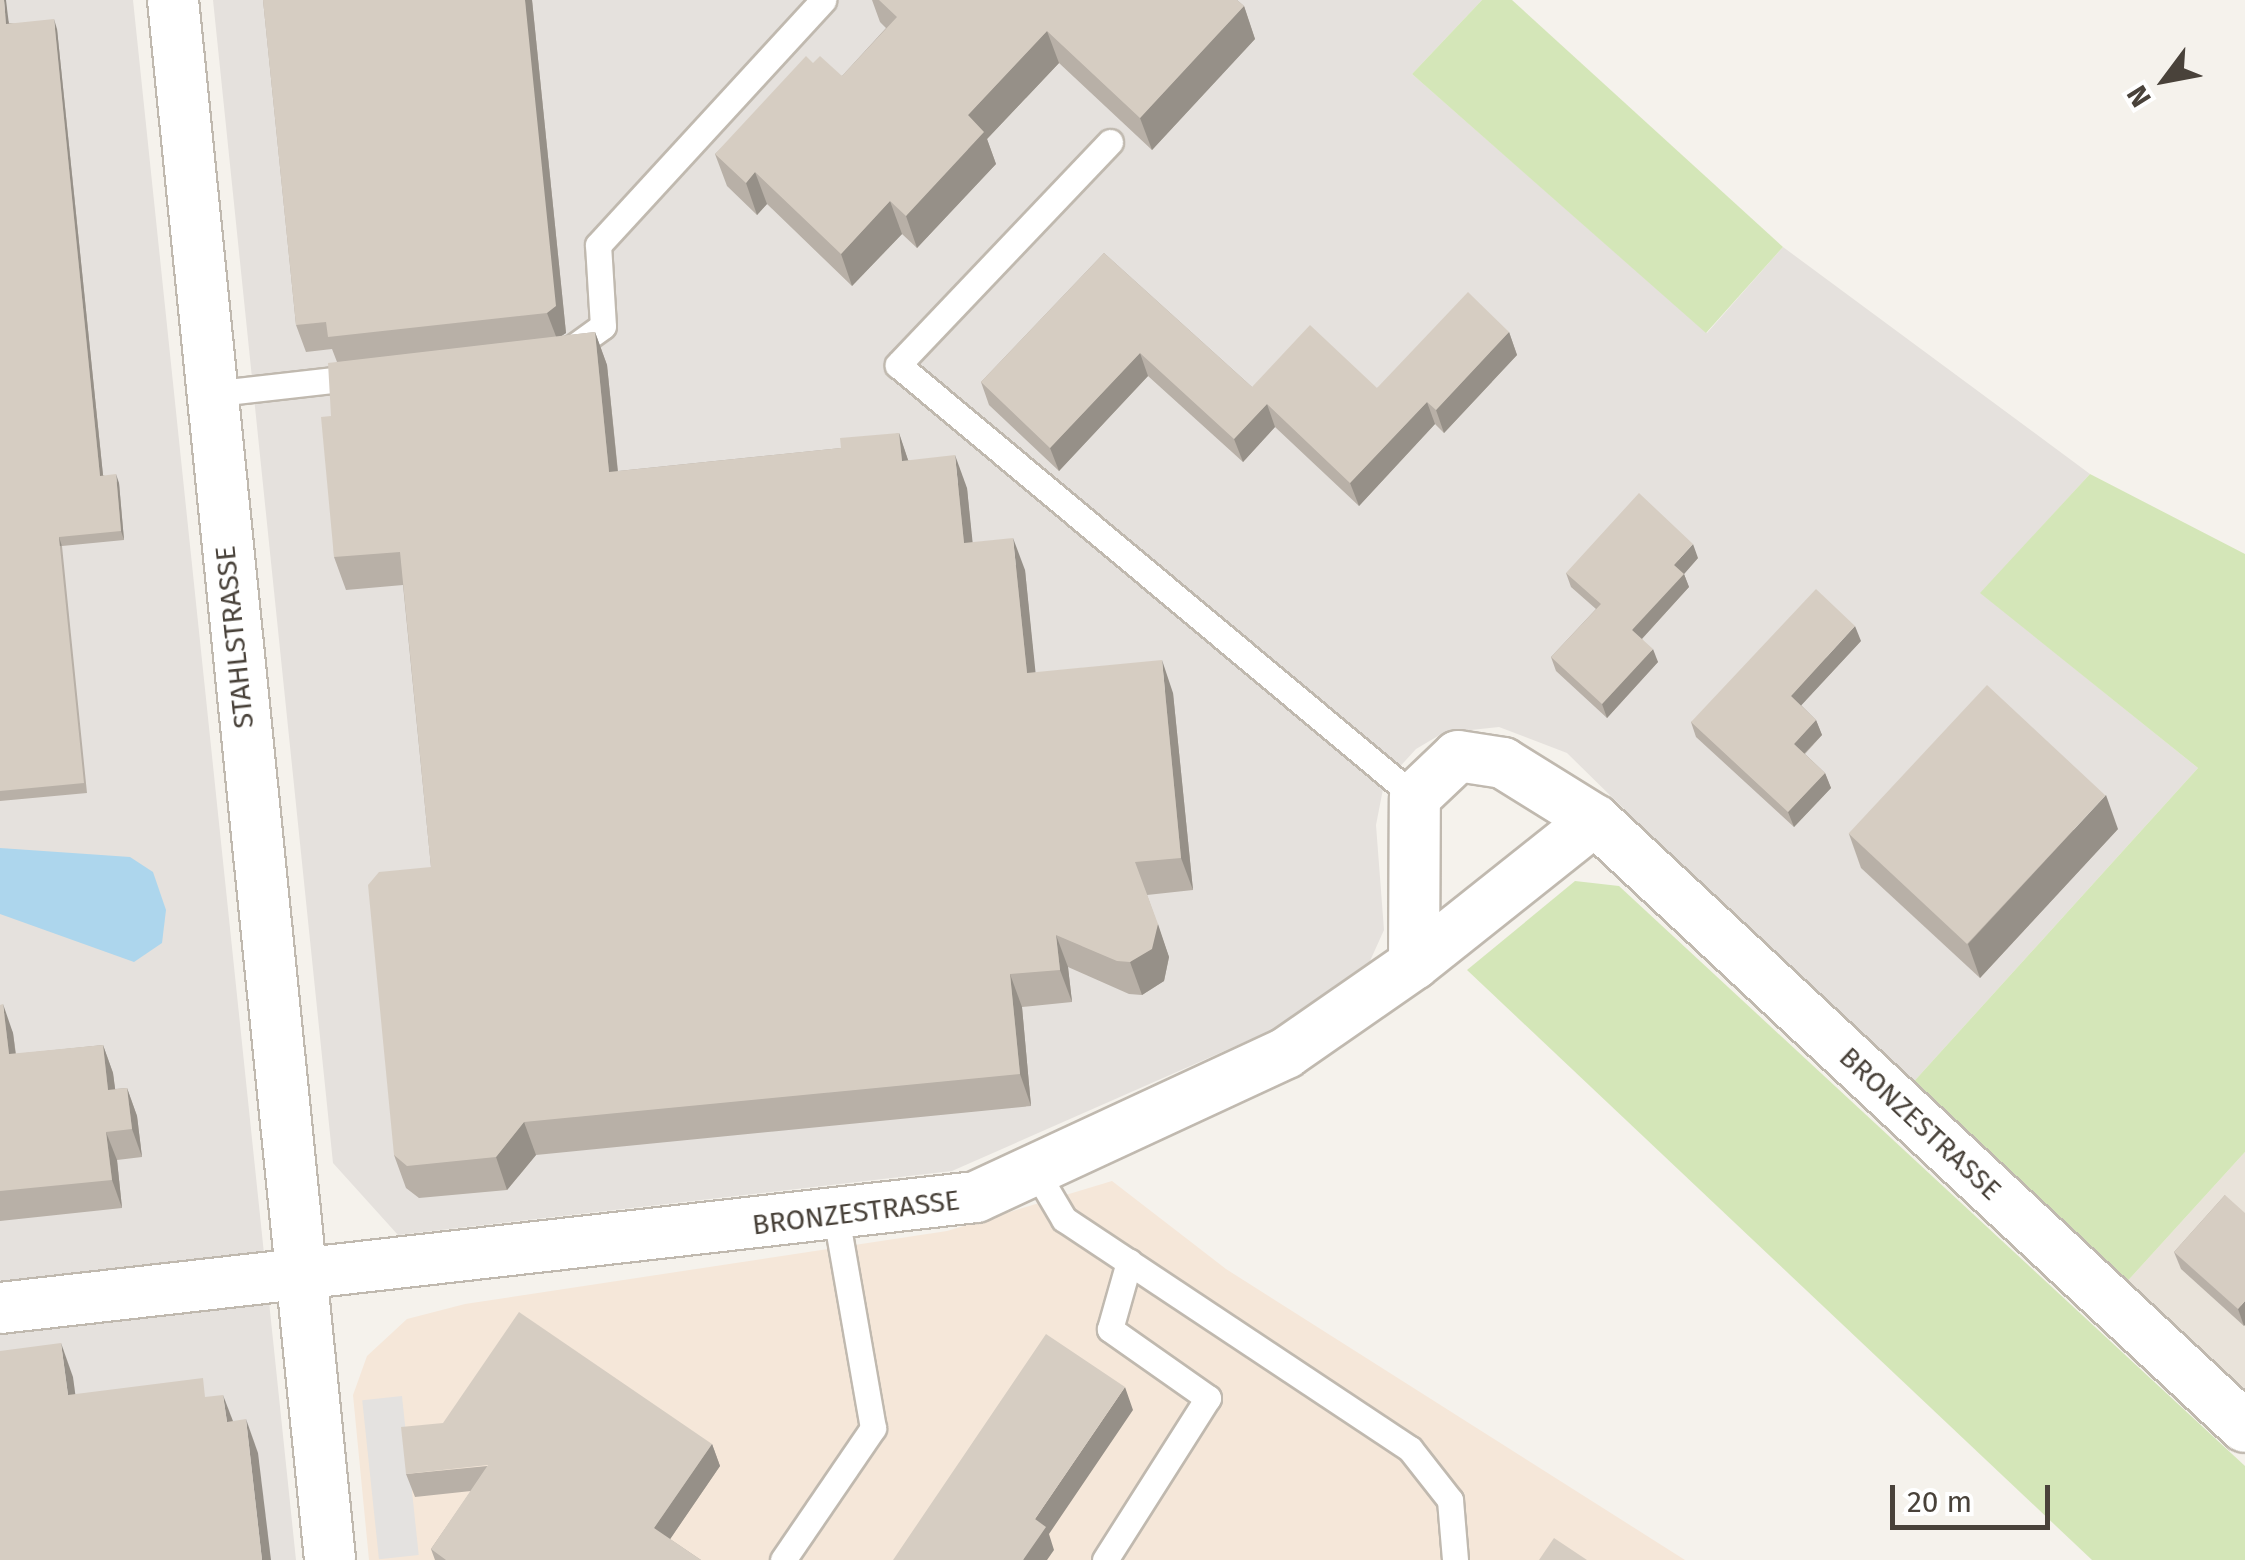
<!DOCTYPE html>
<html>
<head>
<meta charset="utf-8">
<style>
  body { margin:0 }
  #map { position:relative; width:2245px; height:1560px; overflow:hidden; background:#f5f2ec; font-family:"Fira Sans",sans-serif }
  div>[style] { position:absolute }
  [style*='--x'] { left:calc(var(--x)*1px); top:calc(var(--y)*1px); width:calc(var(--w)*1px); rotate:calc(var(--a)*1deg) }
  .residential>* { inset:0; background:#e9e3da }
  .commercial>* { inset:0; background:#f5e7d9 }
  .industrial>* { inset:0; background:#e5e1dd }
  .green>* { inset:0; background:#d4e6b8 }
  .parking>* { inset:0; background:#e4e2e0; transform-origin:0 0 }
  .water>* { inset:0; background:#add6ed }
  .roads { filter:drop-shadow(2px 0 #c0b9af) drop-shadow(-2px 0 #c0b9af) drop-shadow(0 2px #c0b9af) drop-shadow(0 -2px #c0b9af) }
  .service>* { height:25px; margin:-12.5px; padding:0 12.5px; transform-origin:12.5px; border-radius:12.5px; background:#fff }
  .minor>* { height:50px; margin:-25px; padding:0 25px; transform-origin:25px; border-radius:25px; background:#fff }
  .wall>* { inset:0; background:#b8b0a7 }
  .shaded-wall>* { inset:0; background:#969088; transform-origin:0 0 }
  .building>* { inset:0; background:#d6cdc2; transform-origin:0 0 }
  span { translate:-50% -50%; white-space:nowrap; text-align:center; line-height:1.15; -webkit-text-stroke:8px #fff; paint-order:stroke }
  .street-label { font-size:28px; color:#49423a }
  .north { position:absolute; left:2115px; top:30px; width:100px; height:100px; -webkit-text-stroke:8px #fff; paint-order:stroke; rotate:238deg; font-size:28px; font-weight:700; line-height:40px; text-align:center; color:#49423a }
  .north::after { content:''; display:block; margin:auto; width:35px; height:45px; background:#49423a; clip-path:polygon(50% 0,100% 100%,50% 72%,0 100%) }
  .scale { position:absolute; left:1890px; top:1485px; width:160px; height:45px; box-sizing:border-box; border:5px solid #49423a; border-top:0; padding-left:12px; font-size:30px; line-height:35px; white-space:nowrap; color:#49423a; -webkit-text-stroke:8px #fff; paint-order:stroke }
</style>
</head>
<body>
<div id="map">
  <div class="residential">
    <i style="clip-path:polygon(2245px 1152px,2245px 1398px,2123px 1286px)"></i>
  </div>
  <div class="commercial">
    <i style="clip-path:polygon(1112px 1181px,1226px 1269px,1685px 1560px,369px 1560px,353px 1395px,367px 1356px,407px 1319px,465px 1304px,947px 1231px)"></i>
  </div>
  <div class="industrial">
    <i style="clip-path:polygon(0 0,133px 0,296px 1560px,0 1560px)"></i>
    <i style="clip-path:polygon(213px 0,1482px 0,1412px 74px,1707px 333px,1783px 247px,2090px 474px,1981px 593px,2198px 768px,1908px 1088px,1567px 753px,1499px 727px,1443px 733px,1416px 749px,1384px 784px,1376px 825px,1384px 930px,1370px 961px,1274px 1029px,952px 1171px,398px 1235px,333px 1163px)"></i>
  </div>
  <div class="green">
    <i style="clip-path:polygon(1482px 0,1512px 0,1783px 247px,1706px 333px,1412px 74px)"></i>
    <i style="clip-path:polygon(2090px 474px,2245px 554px,2245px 1152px,2123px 1286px,1908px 1088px,2198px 768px,1980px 593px)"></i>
    <i style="clip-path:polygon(1575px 881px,1619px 886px,2245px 1466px,2245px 1560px,2092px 1560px,1467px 970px)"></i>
  </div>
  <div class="parking">
    <i style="left:402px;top:1396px;width:160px;height:40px;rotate:84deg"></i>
  </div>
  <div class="water">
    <i style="clip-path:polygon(0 848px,130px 857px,153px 872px,166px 910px,162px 943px,134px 962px,0 914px)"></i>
  </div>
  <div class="roads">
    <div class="service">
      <i style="--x:1110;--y:142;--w:308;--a:133.6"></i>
      <i style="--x:898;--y:365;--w:674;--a:39.88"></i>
      <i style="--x:567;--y:352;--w:44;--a:-35.8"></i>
      <i style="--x:603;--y:326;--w:81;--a:-93.5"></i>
      <i style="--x:598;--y:245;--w:333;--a:-47.4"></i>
      <i style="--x:210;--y:394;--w:150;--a:-6.5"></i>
      <i style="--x:1035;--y:1170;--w:57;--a:59.4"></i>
      <i style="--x:1064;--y:1219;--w:415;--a:33.6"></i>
      <i style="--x:1410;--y:1449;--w:65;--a:51.9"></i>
      <i style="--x:1450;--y:1500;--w:60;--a:85.2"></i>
      <i style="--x:783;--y:1560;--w:160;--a:-55.7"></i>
      <i style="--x:873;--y:1428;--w:214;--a:-99.9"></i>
      <i style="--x:1105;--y:1560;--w:192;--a:-57.6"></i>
      <i style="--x:1208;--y:1398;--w:120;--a:-144.9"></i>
      <i style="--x:1110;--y:1329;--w:70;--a:-74.2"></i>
    </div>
    <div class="minor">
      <i style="--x:173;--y:0;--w:1568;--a:84.25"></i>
      <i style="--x:1414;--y:964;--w:167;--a:-89.7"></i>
      <i style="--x:1415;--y:797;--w:59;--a:-43.6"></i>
      <i style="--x:1458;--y:756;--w:46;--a:8.8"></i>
      <i style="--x:1503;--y:763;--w:108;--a:31.8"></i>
      <i style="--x:1595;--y:820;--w:889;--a:43.04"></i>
      <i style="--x:0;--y:1308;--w:982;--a:-6.49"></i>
      <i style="--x:976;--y:1197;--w:342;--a:-24.9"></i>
      <i style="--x:1286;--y:1053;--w:156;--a:-34.8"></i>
      <i style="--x:1414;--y:964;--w:231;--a:-38.5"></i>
    </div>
  </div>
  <div class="wall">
    <i style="clip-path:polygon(0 0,9px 23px,57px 29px,103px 475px,119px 483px,124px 540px,62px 546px,87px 793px,0 801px)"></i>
    <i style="clip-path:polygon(263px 0,532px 0,566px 333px,561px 336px,595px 332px,607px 365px,618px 471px,841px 448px,899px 433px,908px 460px,967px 488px,972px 542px,1025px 570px,1035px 673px,1173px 693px,1193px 890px,1147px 895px,1169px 957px,1164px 981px,1142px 995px,1129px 994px,1068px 967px,1072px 1002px,1022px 1007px,1031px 1106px,536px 1155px,507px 1190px,419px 1198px,406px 1188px,394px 1155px,431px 867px,403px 585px,346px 590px,334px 557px,331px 416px,337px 362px,332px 349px,306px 352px,296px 325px)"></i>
    <i style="clip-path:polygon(872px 0,1237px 0,1244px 6px,1255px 39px,1152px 150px,1059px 63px,987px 139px,996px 164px,917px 248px,902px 234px,852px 286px,767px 204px,757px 215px,727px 186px,715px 154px,813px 63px,842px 76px,886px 28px,880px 22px)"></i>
    <i style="clip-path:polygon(1104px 253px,1252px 387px,1377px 388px,1509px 332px,1517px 355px,1444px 433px,1435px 424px,1359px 506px,1275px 427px,1243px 462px,1148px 376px,1059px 471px,989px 405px,981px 382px)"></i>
    <i style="clip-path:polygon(1698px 558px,1684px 574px,1689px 587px,1642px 639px,1658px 662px,1607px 718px,1556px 671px,1551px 657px,1596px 609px,1571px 587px,1566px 573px)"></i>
    <i style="clip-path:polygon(1861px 641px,1801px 705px,1816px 720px,1822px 735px,1805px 754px,1825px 773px,1831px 788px,1794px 827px,1696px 737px,1691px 722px)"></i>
    <i style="clip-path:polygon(2118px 829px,1980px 978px,1861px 868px,1849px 834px)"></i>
    <i style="clip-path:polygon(0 1005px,13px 1033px,16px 1054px,103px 1045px,113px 1073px,115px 1089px,127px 1088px,137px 1116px,142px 1157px,117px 1160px,122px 1208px,0 1221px)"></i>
    <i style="clip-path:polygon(2225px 1195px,2244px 1326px,2181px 1269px,2174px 1252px)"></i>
    <i style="clip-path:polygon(712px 1444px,720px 1466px,670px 1539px,701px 1560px,435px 1560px,431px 1549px,471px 1491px,415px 1497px,406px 1474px)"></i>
  </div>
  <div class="shaded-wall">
    <i style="clip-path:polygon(4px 0,6px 0,10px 33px,6px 24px)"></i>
    <i style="clip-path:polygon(525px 0,532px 0,566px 333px,557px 339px,547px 313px)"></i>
    <i style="clip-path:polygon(1244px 6px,1255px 39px,1152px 150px,1140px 118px)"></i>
    <i style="clip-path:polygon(54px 19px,57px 29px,104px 485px,100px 476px)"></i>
    <i style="clip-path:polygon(1047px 31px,1059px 63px,987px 139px,996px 164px,917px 248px,906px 216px,968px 115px)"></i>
    <i style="clip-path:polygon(755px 172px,767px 204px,757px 215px,746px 183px)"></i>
    <i style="clip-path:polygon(890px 201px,902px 234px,852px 286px,841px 254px)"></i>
    <i style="clip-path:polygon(595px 332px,607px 365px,621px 504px,609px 472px)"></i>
    <i style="clip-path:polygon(1509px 332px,1517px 355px,1444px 433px,1436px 410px)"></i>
    <i style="clip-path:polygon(1140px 353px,1148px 376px,1059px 471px,1050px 448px)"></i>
    <i style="clip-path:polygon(1427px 402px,1435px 424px,1359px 506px,1350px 483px)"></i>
    <i style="clip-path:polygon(1267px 404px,1275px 427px,1243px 462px,1234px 439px)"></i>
    <i style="clip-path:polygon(899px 433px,910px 466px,902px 461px)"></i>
    <i style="clip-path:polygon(955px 455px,967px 488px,976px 575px,964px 543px)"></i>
    <i style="clip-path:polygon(116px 474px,119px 483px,124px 540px,121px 531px)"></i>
    <i style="left:59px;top:537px;width:9px;height:247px;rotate:72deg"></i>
    <i style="clip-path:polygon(1013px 538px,1025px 570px,1039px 706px,1027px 673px)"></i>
    <i style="clip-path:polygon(1693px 544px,1698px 558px,1684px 574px,1689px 587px,1638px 643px,1632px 630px,1674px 565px)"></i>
    <i style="clip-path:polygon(1855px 626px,1861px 641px,1796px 711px,1791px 696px)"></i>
    <i style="clip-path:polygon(1653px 649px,1658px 662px,1607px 718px,1602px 704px)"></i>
    <i style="clip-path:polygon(1162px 660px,1173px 693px,1193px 890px,1181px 858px)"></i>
    <i style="clip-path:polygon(1816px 720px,1822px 735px,1799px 759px,1794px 744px)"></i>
    <i style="clip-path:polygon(1825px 773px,1831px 788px,1794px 827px,1788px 812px)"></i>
    <i style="clip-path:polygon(2106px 795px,2118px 829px,1980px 978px,1968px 944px)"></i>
    <i style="clip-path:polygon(1158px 924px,1169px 957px,1164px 981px,1142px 995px,1130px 962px)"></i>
    <i style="clip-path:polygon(1056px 935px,1068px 967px,1072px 1002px,1060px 970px)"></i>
    <i style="clip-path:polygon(1010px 974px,1022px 1007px,1031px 1106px,1020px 1074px)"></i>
    <i style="clip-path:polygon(3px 1004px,13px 1033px,19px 1082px,9px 1054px)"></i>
    <i style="clip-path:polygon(103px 1045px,113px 1073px,119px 1118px,108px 1090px)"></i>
    <i style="clip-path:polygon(127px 1088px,137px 1116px,142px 1157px,132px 1129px)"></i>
    <i style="clip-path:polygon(524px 1122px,536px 1155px,507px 1190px,496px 1157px)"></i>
    <i style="clip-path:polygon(106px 1132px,117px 1160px,122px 1208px,112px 1180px)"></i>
    <i style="clip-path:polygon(2245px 1301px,2245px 1325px,2244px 1326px,2238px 1309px)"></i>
    <i style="clip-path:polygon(61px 1343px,73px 1377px,80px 1429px,68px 1395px)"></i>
    <i style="clip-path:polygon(1125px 1387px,1133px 1410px,1049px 1534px,1054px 1550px,1047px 1560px,1023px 1560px,1035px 1519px)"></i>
    <i style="clip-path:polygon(223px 1395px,236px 1429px,227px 1422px)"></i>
    <i style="clip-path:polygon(246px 1419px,258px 1453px,271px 1560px,262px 1560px)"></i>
    <i style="clip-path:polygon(712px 1444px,720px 1466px,662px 1551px,654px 1528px)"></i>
  </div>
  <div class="building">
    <i style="clip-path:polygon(0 0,4px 0,6px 24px,54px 19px,100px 476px,116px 474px,121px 531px,59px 537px,84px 783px,0 791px)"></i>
    <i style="clip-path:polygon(263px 0,525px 0,556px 306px,547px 313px,328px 337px,326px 322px,296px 325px)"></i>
    <i style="clip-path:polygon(879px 0,1237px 0,1244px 6px,1140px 118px,1047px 31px,968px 115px,984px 132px,906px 216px,890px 201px,841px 254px,755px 172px,746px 183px,715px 154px,806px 56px,813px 63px,820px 56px,842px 76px,897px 17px)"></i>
    <i style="clip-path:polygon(1104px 253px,1252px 387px,1310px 325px,1377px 388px,1468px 292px,1509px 332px,1436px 410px,1427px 402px,1350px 483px,1267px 404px,1234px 439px,1140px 353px,1050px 448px,981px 382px)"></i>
    <i style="clip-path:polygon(595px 332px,609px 472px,841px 448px,840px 438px,899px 433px,902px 461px,955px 455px,964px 543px,1013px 538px,1027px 673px,1162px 660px,1181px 858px,1135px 862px,1158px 924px,1152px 949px,1130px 962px,1117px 961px,1056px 935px,1060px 970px,1010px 974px,1020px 1074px,524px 1122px,496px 1157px,407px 1166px,394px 1155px,368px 885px,379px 872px,431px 867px,400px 552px,334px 557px,321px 417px,331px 416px,328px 363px)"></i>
    <i style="clip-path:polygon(1639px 493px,1693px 544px,1674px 565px,1684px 574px,1632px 630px,1653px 649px,1602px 704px,1551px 657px,1601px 604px,1566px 573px)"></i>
    <i style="clip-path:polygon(1816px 589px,1855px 626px,1791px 696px,1816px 720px,1794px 744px,1825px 773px,1788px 812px,1691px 722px)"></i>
    <i style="left:1987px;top:685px;width:162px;height:203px;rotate:43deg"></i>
    <i style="clip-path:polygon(3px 1004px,9px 1054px,103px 1045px,108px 1090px,127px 1088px,132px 1129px,106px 1132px,112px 1180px,0 1191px,0 1005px)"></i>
    <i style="clip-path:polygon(2225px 1195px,2245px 1213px,2245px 1301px,2238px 1309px,2174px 1252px)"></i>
    <i style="clip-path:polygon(519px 1312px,712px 1444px,654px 1528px,701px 1560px,446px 1560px,431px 1549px,488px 1465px,406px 1474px,401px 1427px,443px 1423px)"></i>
    <i style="clip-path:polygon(1046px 1334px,1125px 1387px,1035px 1519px,1046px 1527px,1023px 1560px,893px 1560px)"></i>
    <i style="clip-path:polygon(61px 1343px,68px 1395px,203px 1378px,205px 1397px,223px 1395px,227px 1422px,246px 1419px,262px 1560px,0 1560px,0 1351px)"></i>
    <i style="clip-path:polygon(1554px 1538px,1587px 1560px,1539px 1560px)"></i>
  </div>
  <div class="street-label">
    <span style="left:235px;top:637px;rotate:-96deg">STAHLSTRASSE</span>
    <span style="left:1920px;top:1124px;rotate:43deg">BRONZESTRASSE</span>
    <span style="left:856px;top:1213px;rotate:-7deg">BRONZESTRASSE</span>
  </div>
  <div class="north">N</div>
  <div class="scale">20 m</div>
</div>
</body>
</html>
